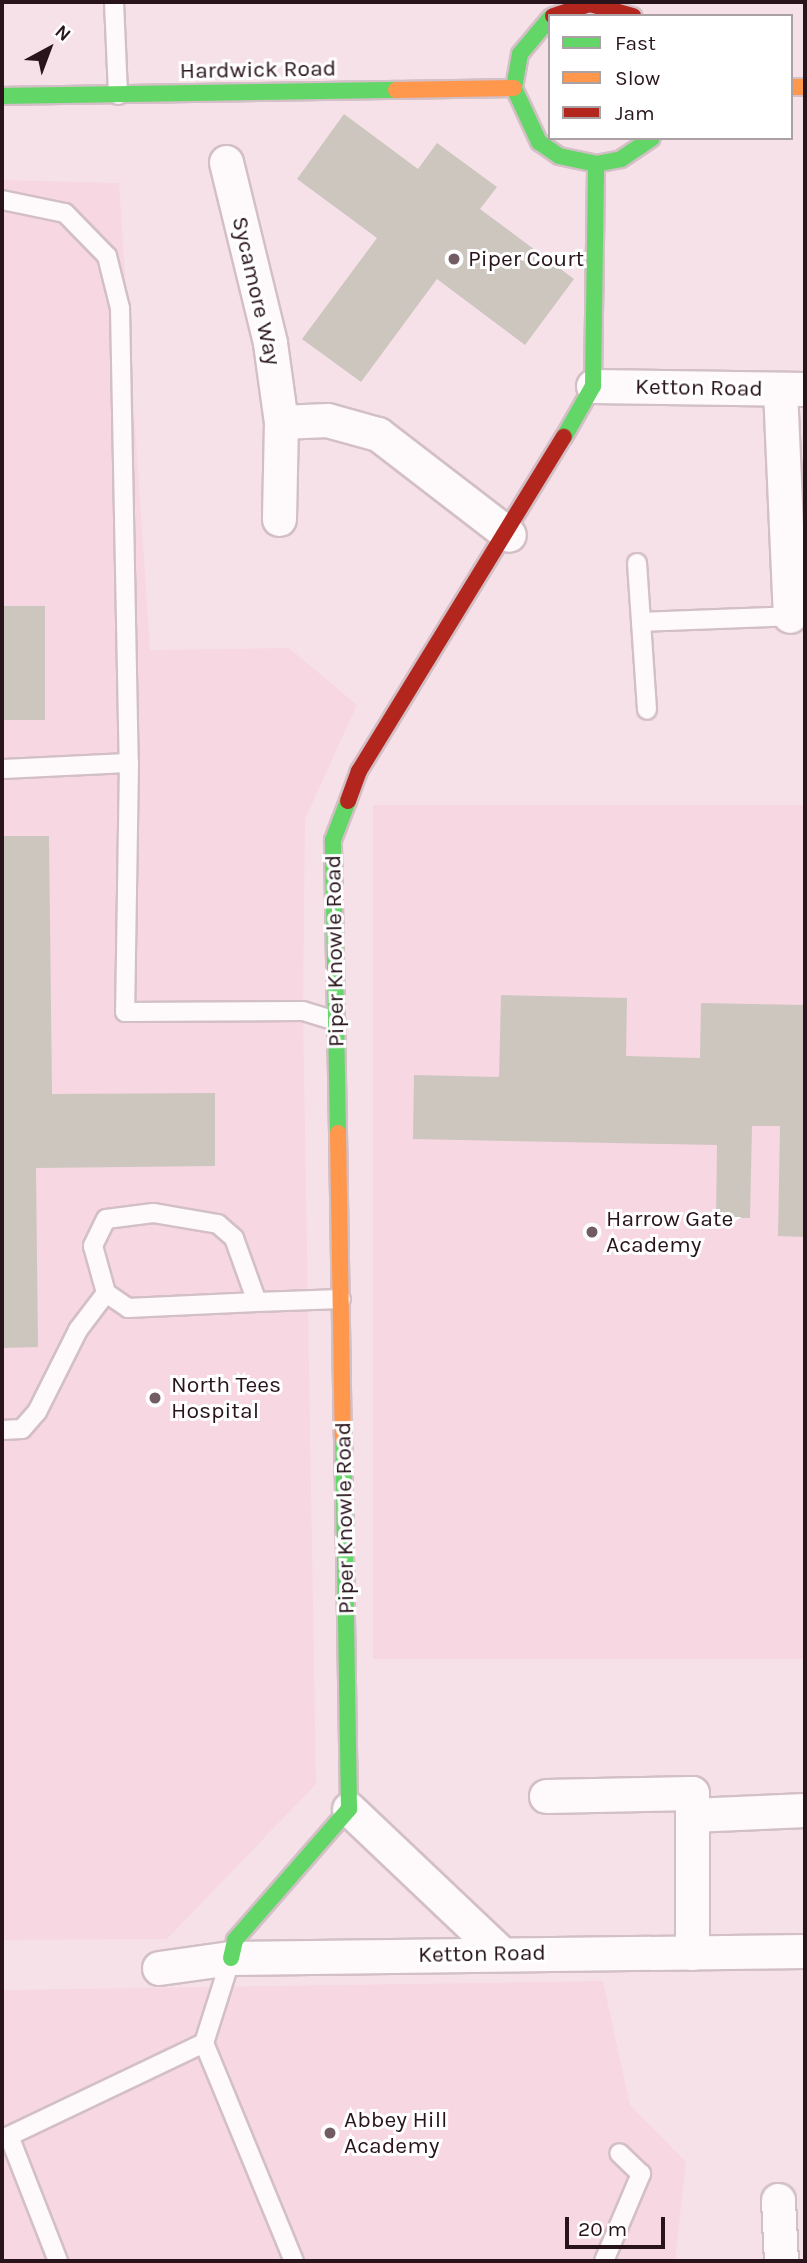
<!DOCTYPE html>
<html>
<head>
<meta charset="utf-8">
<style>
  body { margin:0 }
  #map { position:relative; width:807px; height:2263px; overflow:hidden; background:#f6e1e9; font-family:Karla,sans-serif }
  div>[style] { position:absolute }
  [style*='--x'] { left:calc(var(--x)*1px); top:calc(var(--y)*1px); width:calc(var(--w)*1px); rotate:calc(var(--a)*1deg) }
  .built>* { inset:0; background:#f7d7e2; transform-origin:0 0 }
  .building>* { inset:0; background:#cdc6be; transform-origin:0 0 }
  .roads { filter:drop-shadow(2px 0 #d3bfc6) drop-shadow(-2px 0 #d3bfc6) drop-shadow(0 2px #d3bfc6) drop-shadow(0 -2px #d3bfc6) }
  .lane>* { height:18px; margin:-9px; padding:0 9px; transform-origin:9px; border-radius:9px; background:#fefafc }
  .street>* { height:33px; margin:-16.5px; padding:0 16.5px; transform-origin:16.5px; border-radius:16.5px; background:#fefafc }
  .fast>* { height:16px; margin:-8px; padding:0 8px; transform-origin:8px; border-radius:8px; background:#63d668 }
  .slow>* { height:16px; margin:-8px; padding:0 8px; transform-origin:8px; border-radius:8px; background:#ff974d }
  .jam>* { height:16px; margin:-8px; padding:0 8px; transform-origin:8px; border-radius:8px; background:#b3261e }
  .dots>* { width:19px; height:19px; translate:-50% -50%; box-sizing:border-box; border:4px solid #fff; border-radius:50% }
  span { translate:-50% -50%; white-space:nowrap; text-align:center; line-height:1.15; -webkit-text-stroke:6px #fff; paint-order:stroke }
  .street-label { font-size:23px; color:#29141c }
  .poi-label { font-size:23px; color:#29141c }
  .left { translate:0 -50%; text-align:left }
  .frame { position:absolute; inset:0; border:4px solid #29141c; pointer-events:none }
  .legend { position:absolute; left:548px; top:14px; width:245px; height:126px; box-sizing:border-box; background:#fff; border:2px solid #a9a1a4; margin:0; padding:9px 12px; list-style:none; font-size:21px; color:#29141c }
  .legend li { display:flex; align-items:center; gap:14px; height:35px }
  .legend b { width:35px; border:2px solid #a9a1a4 }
  .north { position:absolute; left:14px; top:14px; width:70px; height:70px; -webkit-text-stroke:5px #fff; paint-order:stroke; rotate:41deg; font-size:19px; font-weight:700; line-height:28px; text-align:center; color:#29141c }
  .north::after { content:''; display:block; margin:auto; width:24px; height:32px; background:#29141c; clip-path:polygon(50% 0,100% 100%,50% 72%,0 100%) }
  .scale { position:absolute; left:565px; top:2217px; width:100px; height:32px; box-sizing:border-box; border:4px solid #29141c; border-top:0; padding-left:9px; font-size:21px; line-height:24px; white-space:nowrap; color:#29141c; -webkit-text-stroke:5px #fff; paint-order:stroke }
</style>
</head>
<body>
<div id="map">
  <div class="built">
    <i style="clip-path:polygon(2px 180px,119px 183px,150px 650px,289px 648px,357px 705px,305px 819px,303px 1011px,316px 1784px,167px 1939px,2px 1940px)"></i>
    <i style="left:805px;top:805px;width:854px;height:432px;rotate:90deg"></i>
    <i style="clip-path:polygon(603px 1981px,630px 2105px,686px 2162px,675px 2261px,2px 2261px,2px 1990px)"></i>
  </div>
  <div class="building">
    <i style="clip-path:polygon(344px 114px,418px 169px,437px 143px,497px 187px,480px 209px,574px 279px,525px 345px,437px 279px,361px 382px,302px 339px,377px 238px,297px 179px)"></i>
    <i style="left:2px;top:606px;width:43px;height:114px"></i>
    <i style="clip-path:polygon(2px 836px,49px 836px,52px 1094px,215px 1093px,215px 1166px,36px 1168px,38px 1347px,2px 1348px)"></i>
    <i style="clip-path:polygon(501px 995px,627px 998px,626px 1056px,700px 1058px,701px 1003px,805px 1005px,805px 1237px,778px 1236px,780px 1126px,752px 1126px,750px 1218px,716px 1218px,717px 1145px,413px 1139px,414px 1075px,499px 1077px)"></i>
  </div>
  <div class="roads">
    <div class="lane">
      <i style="--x:114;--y:2;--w:93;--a:87.5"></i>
      <i style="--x:2;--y:200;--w:64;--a:11.7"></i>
      <i style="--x:65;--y:213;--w:60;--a:45.7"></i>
      <i style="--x:107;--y:256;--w:54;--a:76"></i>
      <i style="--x:120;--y:308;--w:455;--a:88.9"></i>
      <i style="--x:129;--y:763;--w:249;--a:90.9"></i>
      <i style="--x:125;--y:1012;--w:178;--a:-0.3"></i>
      <i style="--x:303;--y:1011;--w:34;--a:17"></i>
      <i style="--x:637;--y:563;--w:147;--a:86.1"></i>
      <i style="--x:641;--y:622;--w:154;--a:-2.2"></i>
      <i style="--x:2;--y:769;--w:127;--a:-2.7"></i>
      <i style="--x:257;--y:1302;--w:68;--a:-109.8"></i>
      <i style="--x:234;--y:1238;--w:21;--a:-139"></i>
      <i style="--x:218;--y:1224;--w:66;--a:-170.4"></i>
      <i style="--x:153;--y:1213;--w:47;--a:172.7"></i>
      <i style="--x:106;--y:1219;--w:30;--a:116"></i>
      <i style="--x:93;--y:1246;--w:49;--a:74.5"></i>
      <i style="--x:106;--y:1293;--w:27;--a:34"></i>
      <i style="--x:128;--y:1308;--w:129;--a:-2.7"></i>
      <i style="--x:257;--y:1302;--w:84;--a:-2"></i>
      <i style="--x:2;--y:1430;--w:20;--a:-3"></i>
      <i style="--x:22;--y:1429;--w:23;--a:-49"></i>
      <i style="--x:37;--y:1412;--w:92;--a:-63.4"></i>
      <i style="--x:78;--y:1330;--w:46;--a:-52.9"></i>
      <i style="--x:231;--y:1958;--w:89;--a:107.6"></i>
      <i style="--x:204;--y:2043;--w:236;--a:67.6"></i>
      <i style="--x:58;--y:2261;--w:134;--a:-111.4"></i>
      <i style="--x:9;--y:2136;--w:216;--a:-25.5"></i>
      <i style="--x:604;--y:2261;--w:95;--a:-67"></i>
      <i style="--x:641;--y:2174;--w:30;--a:-136"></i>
    </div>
    <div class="street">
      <i style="--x:226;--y:162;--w:186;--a:76.3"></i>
      <i style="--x:270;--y:343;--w:80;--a:82.1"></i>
      <i style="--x:281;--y:422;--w:97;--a:91.2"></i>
      <i style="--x:593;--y:386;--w:212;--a:0.8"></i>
      <i style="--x:780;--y:389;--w:227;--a:87.5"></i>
      <i style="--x:281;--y:422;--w:46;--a:-2.5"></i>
      <i style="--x:327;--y:420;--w:53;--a:15.4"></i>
      <i style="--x:378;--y:434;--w:165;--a:37.6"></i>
      <i style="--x:546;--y:1796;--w:146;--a:-1.2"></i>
      <i style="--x:692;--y:1793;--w:22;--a:90"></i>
      <i style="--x:692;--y:1815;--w:113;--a:-2.5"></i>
      <i style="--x:349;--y:1809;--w:209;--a:43.5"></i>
      <i style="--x:692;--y:1815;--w:138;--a:90"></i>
      <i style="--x:159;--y:1968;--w:73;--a:-7.9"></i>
      <i style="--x:231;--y:1958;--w:574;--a:-0.7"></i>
      <i style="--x:778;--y:2200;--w:61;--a:87.2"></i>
    </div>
    <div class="fast">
      <i style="--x:550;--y:18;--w:47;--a:129.8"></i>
      <i style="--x:520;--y:54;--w:35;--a:100"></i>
      <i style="--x:514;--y:88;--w:60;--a:65.2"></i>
      <i style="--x:539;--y:142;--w:24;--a:35"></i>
      <i style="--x:559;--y:156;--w:38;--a:12"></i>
      <i style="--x:596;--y:164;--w:25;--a:-11"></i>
      <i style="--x:621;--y:159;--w:37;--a:-34"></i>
      <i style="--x:2;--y:96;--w:394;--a:-0.9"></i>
      <i style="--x:564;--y:437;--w:59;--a:-60.4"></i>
      <i style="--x:593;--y:386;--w:222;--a:-89.2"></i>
      <i style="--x:338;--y:1133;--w:293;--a:-91"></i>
      <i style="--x:333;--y:840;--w:42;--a:-69"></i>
      <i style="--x:231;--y:1958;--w:18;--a:-77"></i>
      <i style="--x:235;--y:1940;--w:174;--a:-49"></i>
      <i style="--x:349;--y:1809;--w:372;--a:-90.9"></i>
    </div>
    <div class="slow">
      <i style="--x:791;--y:87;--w:14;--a:0"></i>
      <i style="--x:396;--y:90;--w:118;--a:-1"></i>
      <i style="--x:338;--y:1133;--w:304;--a:89.1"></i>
    </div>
    <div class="jam">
      <i style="--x:553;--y:16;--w:39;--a:-18"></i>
      <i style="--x:590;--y:4;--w:45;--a:15.6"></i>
      <i style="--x:348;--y:801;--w:32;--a:-70"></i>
      <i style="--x:359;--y:771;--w:392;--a:-58.5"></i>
    </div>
  </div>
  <div class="dots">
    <i style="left:454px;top:259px;background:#715c64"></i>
    <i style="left:592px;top:1232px;background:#715c64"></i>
    <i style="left:155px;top:1398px;background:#715c64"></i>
    <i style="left:330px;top:2133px;background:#715c64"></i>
  </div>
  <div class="street-label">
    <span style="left:258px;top:70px;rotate:-1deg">Hardwick Road</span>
    <span style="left:256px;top:291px;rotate:77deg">Sycamore Way</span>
    <span style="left:699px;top:388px;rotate:1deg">Ketton Road</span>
    <span style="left:335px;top:951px;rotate:-91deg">Piper Knowle Road</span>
    <span style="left:345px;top:1518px;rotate:-91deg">Piper Knowle Road</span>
    <span style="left:482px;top:1954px;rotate:-1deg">Ketton Road</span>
  </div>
  <div class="poi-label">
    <span class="left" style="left:468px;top:259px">Piper Court</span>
    <span class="left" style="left:606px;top:1232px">Harrow Gate<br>Academy</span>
    <span class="left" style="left:171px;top:1398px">North Tees<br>Hospital</span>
    <span class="left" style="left:344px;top:2133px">Abbey Hill<br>Academy</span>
  </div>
  <div class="frame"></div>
  <ul class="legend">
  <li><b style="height:9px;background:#63d668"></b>Fast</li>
  <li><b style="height:9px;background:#ff974d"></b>Slow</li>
  <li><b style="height:9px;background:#b3261e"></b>Jam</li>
  </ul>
  <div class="north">N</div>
  <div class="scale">20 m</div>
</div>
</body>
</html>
